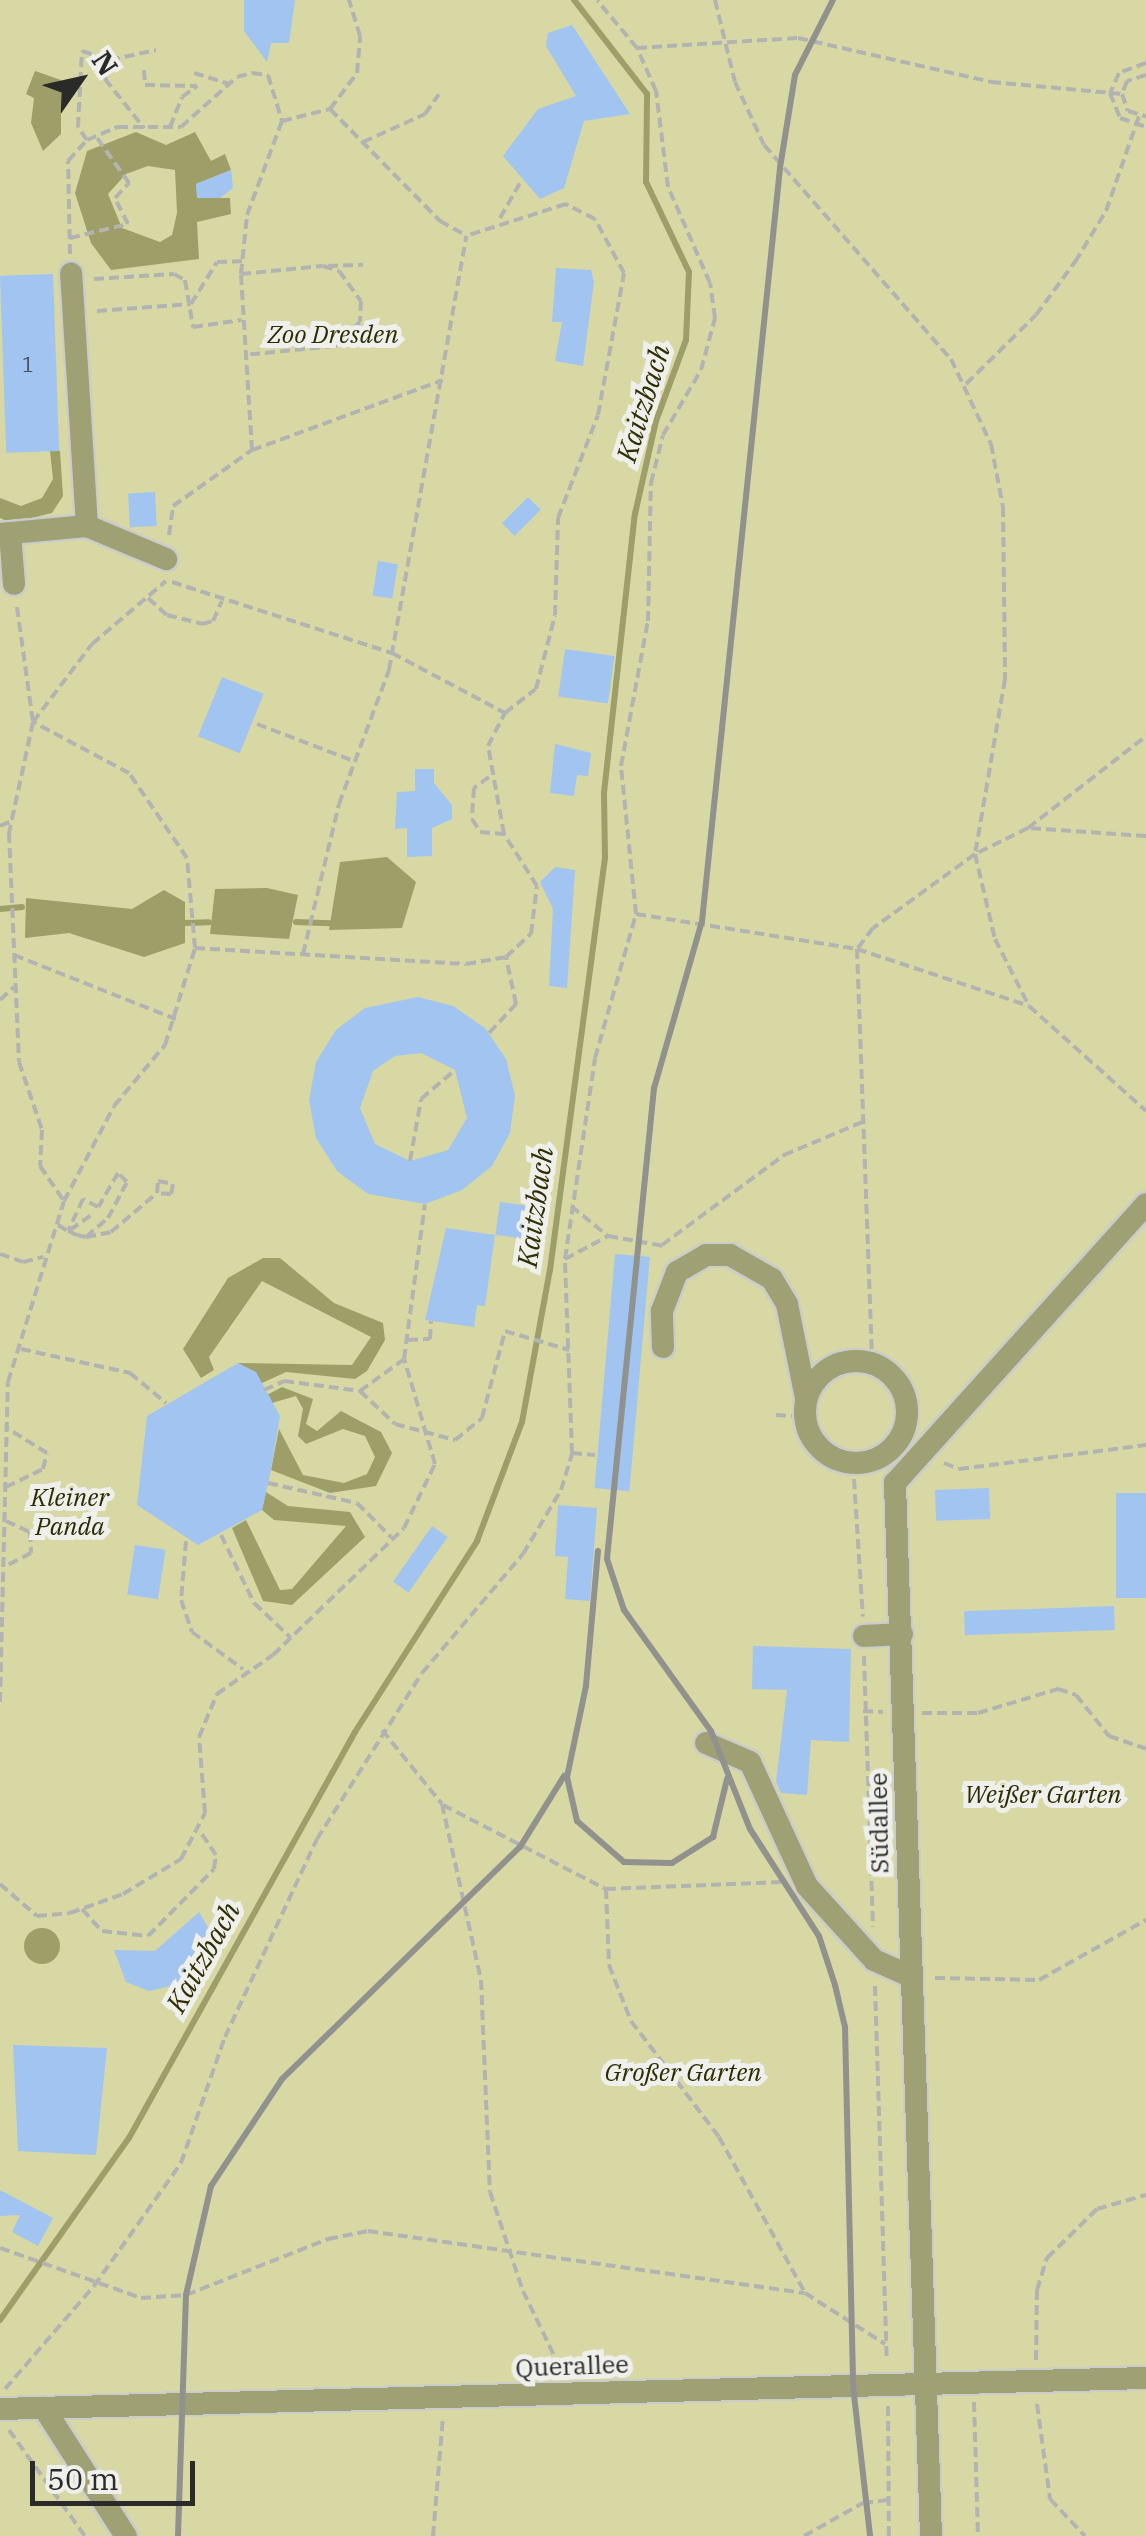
<!DOCTYPE html>
<html>
<head>
<meta charset="utf-8">
<style>
  body { margin:0 }
  #map { position:relative; width:1146px; height:2536px; overflow:hidden; background:#efefec; font-family:"IBM Plex Serif",serif }
  div>[style] { position:absolute }
  [style*='--x'] { left:calc(var(--x)*1px); top:calc(var(--y)*1px); width:calc(var(--w)*1px); rotate:calc(var(--a)*1deg) }
  .green>* { inset:0; background:#d8d8a4; transform-origin:0 0 }
  .water>* { inset:0; background:#9e9e69 }
  .round { border-radius:50% }
  .stream>* { height:6px; margin:-3px; padding:0 3px; transform-origin:3px; border-radius:3px; background:#9e9e69 }
  .building>* { inset:0; background:#a2c4f0; transform-origin:0 0 }
  .path>* { height:4px; margin-top:-2px; transform-origin:0; background:repeating-linear-gradient(90deg,#b3b3b1 0 10px,transparent 0 15px) }
  .roads { filter:drop-shadow(2px 0 #ccccc9) drop-shadow(-2px 0 #ccccc9) drop-shadow(0 2px #ccccc9) drop-shadow(0 -2px #ccccc9) }
  .minor>* { height:22px; margin:-11px; padding:0 11px; transform-origin:11px; border-radius:11px; background:#a0a075 }
  .minor>.ring { margin:-11px; padding:0; box-sizing:content-box; background:none; border:22px solid #a0a075; border-radius:50% }
  .rail>* { height:6px; margin:-3px; padding:0 3px; transform-origin:3px; border-radius:3px; background:#91918e }
  span { translate:-50% -50%; white-space:nowrap; text-align:center; line-height:1.15; -webkit-text-stroke:10px #efefec; paint-order:stroke }
  .number-label { font-size:20px; color:#48505a }
  .number-label span { -webkit-text-stroke-width:0 }
  .park-label { font-size:25px; color:#2d2b00; font-style:italic }
  .street-label { font-size:25px; color:#2a2a28 }
  .water-label { font-size:28px; color:#302e02; font-style:italic }
  .north { position:absolute; left:30px; top:30px; width:100px; height:100px; -webkit-text-stroke:8px #efefec; paint-order:stroke; rotate:56deg; font-size:28px; font-weight:700; line-height:40px; text-align:center; color:#2a2a28 }
  .north::after { content:''; display:block; margin:auto; width:35px; height:45px; background:#2a2a28; clip-path:polygon(50% 0,100% 100%,50% 72%,0 100%) }
  .scale { position:absolute; left:30px; top:2461px; width:165px; height:45px; box-sizing:border-box; border:5px solid #2a2a28; border-top:0; padding-left:12px; font-size:30px; line-height:35px; white-space:nowrap; color:#2a2a28; -webkit-text-stroke:8px #efefec; paint-order:stroke }
</style>
</head>
<body>
<div id="map">
  <div class="green">
    <i style="left:0;top:0;width:1146px;height:2536px"></i>
  </div>
  <div class="water">
    <i style="clip-path:polygon(35px 71px,61px 80px,61px 134px,43px 151px,31px 123px,34px 98px,26px 94px)"></i>
    <i style="clip-path:polygon(evenodd,136px 132px,166px 145px,195px 132px,211px 161px,225px 154px,231px 170px,196px 184px,198px 198px,230px 198px,231px 214px,197px 222px,199px 259px,111px 270px,91px 243px,75px 193px,87px 151px,136px 132px,148px 166px,175px 170px,177px 213px,172px 235px,160px 242px,122px 228px,108px 194px,126px 174px,148px 166px)"></i>
    <i style="clip-path:polygon(50px 451px,60px 451px,63px 496px,52px 513px,11px 523px,0 518px,0 498px,21px 506px,42px 498px,53px 479px)"></i>
    <i style="clip-path:polygon(387px 857px,416px 882px,402px 928px,329px 930px,340px 862px)"></i>
    <i style="clip-path:polygon(267px 888px,298px 895px,289px 939px,210px 934px,215px 889px)"></i>
    <i style="clip-path:polygon(164px 890px,185px 902px,185px 943px,144px 957px,69px 933px,25px 938px,26px 898px,132px 909px)"></i>
    <i style="clip-path:polygon(263px 1258px,280px 1258px,334px 1303px,383px 1323px,385px 1340px,367px 1371px,355px 1379px,286px 1372px,260px 1384px,238px 1363px,352px 1365px,371px 1337px,262px 1281px,209px 1357px,214px 1370px,201px 1378px,183px 1349px,228px 1278px)"></i>
    <i style="clip-path:polygon(282px 1387px,313px 1399px,306px 1424px,317px 1431px,341px 1411px,381px 1432px,392px 1453px,376px 1486px,330px 1493px,271px 1470px,279px 1429px,303px 1475px,344px 1483px,367px 1474px,375px 1457px,365px 1436px,343px 1429px,306px 1444px,298px 1436px,303px 1409px,296px 1396px,272px 1403px,267px 1395px)"></i>
    <i style="clip-path:polygon(266px 1492px,288px 1506px,350px 1512px,365px 1537px,292px 1605px,263px 1601px,232px 1528px,246px 1520px,280px 1590px,292px 1589px,346px 1526px,274px 1520px,262px 1510px)"></i>
    <i class="round" style="left:24px;top:1928px;width:36px;height:36px"></i>
  </div>
  <div class="stream">
    <i style="--x:0;--y:909;--w:22;--a:-5"></i>
    <i style="--x:296;--y:922;--w:34;--a:2"></i>
    <i style="--x:185;--y:923;--w:24;--a:-2"></i>
    <i style="--x:0;--y:2320;--w:223;--a:-54.7"></i>
    <i style="--x:129;--y:2138;--w:465;--a:-60.9"></i>
    <i style="--x:355;--y:1732;--w:227;--a:-57.4"></i>
    <i style="--x:477;--y:1541;--w:127;--a:-69.3"></i>
    <i style="--x:522;--y:1422;--w:155;--a:-79.6"></i>
    <i style="--x:550;--y:1270;--w:416;--a:-82.4"></i>
    <i style="--x:605;--y:858;--w:65;--a:-90.9"></i>
    <i style="--x:604;--y:793;--w:281;--a:-83.7"></i>
    <i style="--x:635;--y:514;--w:95;--a:-77.3"></i>
    <i style="--x:656;--y:421;--w:86;--a:-69.7"></i>
    <i style="--x:686;--y:340;--w:68;--a:-87.5"></i>
    <i style="--x:689;--y:272;--w:100;--a:-115.5"></i>
    <i style="--x:646;--y:182;--w:88;--a:-89.3"></i>
    <i style="--x:647;--y:94;--w:119;--a:-127.8"></i>
  </div>
  <div class="building">
    <i style="clip-path:polygon(244px 0,295px 0,289px 43px,271px 43px,267px 62px,244px 31px)"></i>
    <i style="clip-path:polygon(572px 25px,630px 114px,584px 121px,564px 188px,540px 199px,503px 156px,538px 109px,576px 96px,546px 46px,548px 33px)"></i>
    <i style="clip-path:polygon(231px 170px,233px 188px,220px 198px,197px 198px,196px 184px)"></i>
    <i style="clip-path:polygon(556px 268px,591px 270px,594px 282px,583px 366px,555px 361px,562px 322px,552px 322px)"></i>
    <i style="left:53px;top:274px;width:177px;height:53px;rotate:88deg"></i>
    <i style="left:155px;top:492px;width:34px;height:27px;rotate:87deg"></i>
    <i style="left:528px;top:497px;width:18px;height:37px;rotate:45deg"></i>
    <i style="left:378px;top:561px;width:20px;height:35px;rotate:9deg"></i>
    <i style="left:565px;top:649px;width:50px;height:48px;rotate:8deg"></i>
    <i style="left:222px;top:677px;width:45px;height:64px;rotate:22deg"></i>
    <i style="clip-path:polygon(555px 744px,591px 753px,588px 776px,577px 775px,574px 796px,550px 793px)"></i>
    <i style="clip-path:polygon(415px 769px,434px 769px,434px 783px,452px 805px,452px 819px,432px 828px,432px 856px,407px 857px,407px 828px,395px 829px,397px 792px,415px 791px)"></i>
    <i style="clip-path:polygon(555px 867px,575px 870px,567px 988px,549px 986px,553px 909px,540px 882px)"></i>
    <i style="clip-path:polygon(evenodd,418px 997px,453px 1006px,485px 1028px,506px 1059px,515px 1095px,510px 1133px,492px 1166px,462px 1190px,425px 1204px,368px 1194px,337px 1171px,316px 1138px,309px 1100px,316px 1062px,336px 1030px,365px 1008px,418px 997px,421px 1053px,455px 1070px,467px 1118px,448px 1150px,410px 1161px,375px 1144px,360px 1108px,373px 1071px,395px 1056px,421px 1053px)"></i>
    <i style="left:500px;top:1202px;width:37px;height:33px;rotate:8deg"></i>
    <i style="clip-path:polygon(446px 1228px,495px 1235px,485px 1306px,477px 1305px,474px 1327px,425px 1320px)"></i>
    <i style="left:615px;top:1254px;width:35px;height:235px;rotate:5deg"></i>
    <i style="clip-path:polygon(238px 1363px,256px 1372px,280px 1416px,271px 1470px,262px 1510px,198px 1545px,137px 1505px,147px 1416px)"></i>
    <i style="left:989px;top:1488px;width:31px;height:54px;rotate:88deg"></i>
    <i style="left:1116px;top:1493px;width:30px;height:105px"></i>
    <i style="clip-path:polygon(558px 1505px,597px 1508px,590px 1601px,565px 1599px,568px 1557px,555px 1556px)"></i>
    <i style="left:432px;top:1526px;width:19px;height:68px;rotate:35deg"></i>
    <i style="left:135px;top:1545px;width:31px;height:50px;rotate:9deg"></i>
    <i style="left:1114px;top:1606px;width:24px;height:150px;rotate:88deg"></i>
    <i style="clip-path:polygon(753px 1646px,851px 1649px,849px 1742px,811px 1740px,807px 1795px,781px 1793px,776px 1782px,787px 1690px,752px 1689px)"></i>
    <i style="clip-path:polygon(199px 1912px,209px 1929px,183px 1983px,149px 1991px,126px 1982px,114px 1950px,155px 1951px)"></i>
    <i style="clip-path:polygon(13px 2045px,107px 2048px,96px 2155px,18px 2151px)"></i>
    <i style="clip-path:polygon(0 2190px,53px 2218px,38px 2246px,12px 2232px,20px 2215px,0 2216px)"></i>
  </div>
  <div class="path">
    <i style="--x:715;--y:0;--w:84;--a:76.3"></i>
    <i style="--x:735;--y:82;--w:69;--a:65.3"></i>
    <i style="--x:764;--y:145;--w:284;--a:48.9"></i>
    <i style="--x:951;--y:359;--w:94;--a:64.8"></i>
    <i style="--x:991;--y:444;--w:64;--a:79.2"></i>
    <i style="--x:1003;--y:507;--w:172;--a:89.3"></i>
    <i style="--x:1005;--y:679;--w:178;--a:99.7"></i>
    <i style="--x:975;--y:854;--w:126;--a:144"></i>
    <i style="--x:873;--y:928;--w:26;--a:127"></i>
    <i style="--x:857;--y:949;--w:414;--a:87.9"></i>
    <i style="--x:637;--y:48;--w:161;--a:-3.6"></i>
    <i style="--x:798;--y:38;--w:198;--a:12.8"></i>
    <i style="--x:991;--y:82;--w:132;--a:5.2"></i>
    <i style="--x:110;--y:60;--w:20;--a:105"></i>
    <i style="--x:105;--y:79;--w:63;--a:51.5"></i>
    <i style="--x:1146;--y:63;--w:29;--a:160"></i>
    <i style="--x:1119;--y:73;--w:22;--a:114"></i>
    <i style="--x:1110;--y:93;--w:27;--a:68"></i>
    <i style="--x:1120;--y:118;--w:28;--a:19"></i>
    <i style="--x:144;--y:70;--w:15;--a:86"></i>
    <i style="--x:145;--y:85;--w:52;--a:1.1"></i>
    <i style="--x:194;--y:73;--w:37;--a:17"></i>
    <i style="--x:1146;--y:75;--w:20;--a:162"></i>
    <i style="--x:1127;--y:81;--w:14;--a:111"></i>
    <i style="--x:1122;--y:94;--w:18;--a:71"></i>
    <i style="--x:1128;--y:111;--w:19;--a:16"></i>
    <i style="--x:330;--y:109;--w:157;--a:45.5"></i>
    <i style="--x:440;--y:221;--w:29;--a:29"></i>
    <i style="--x:170;--y:127;--w:32;--a:-68"></i>
    <i style="--x:182;--y:97;--w:19;--a:-36"></i>
    <i style="--x:87;--y:140;--w:34;--a:-23"></i>
    <i style="--x:118;--y:127;--w:63;--a:0"></i>
    <i style="--x:181;--y:127;--w:75;--a:-41.8"></i>
    <i style="--x:237;--y:77;--w:16;--a:-15"></i>
    <i style="--x:252;--y:73;--w:16;--a:7"></i>
    <i style="--x:268;--y:75;--w:48;--a:73.1"></i>
    <i style="--x:363;--y:142;--w:68;--a:-24.3"></i>
    <i style="--x:425;--y:114;--w:24;--a:-55"></i>
    <i style="--x:500;--y:218;--w:40;--a:-60.3"></i>
    <i style="--x:70;--y:238;--w:60;--a:-13.6"></i>
    <i style="--x:128;--y:224;--w:29;--a:-117"></i>
    <i style="--x:115;--y:198;--w:21;--a:-47"></i>
    <i style="--x:129;--y:183;--w:59;--a:-125.3"></i>
    <i style="--x:70;--y:254;--w:93;--a:-91.2"></i>
    <i style="--x:68;--y:161;--w:28;--a:-48"></i>
    <i style="--x:87;--y:140;--w:16;--a:-125"></i>
    <i style="--x:78;--y:127;--w:76;--a:-87"></i>
    <i style="--x:82;--y:51;--w:29;--a:18"></i>
    <i style="--x:110;--y:60;--w:47;--a:-12.3"></i>
    <i style="--x:328;--y:266;--w:35;--a:-2"></i>
    <i style="--x:241;--y:274;--w:82;--a:-5.6"></i>
    <i style="--x:323;--y:266;--w:17;--a:17"></i>
    <i style="--x:339;--y:271;--w:37;--a:54"></i>
    <i style="--x:361;--y:301;--w:21;--a:93"></i>
    <i style="--x:360;--y:322;--w:35;--a:136"></i>
    <i style="--x:335;--y:346;--w:91;--a:174.4"></i>
    <i style="--x:94;--y:279;--w:80;--a:-3.6"></i>
    <i style="--x:174;--y:274;--w:13;--a:29"></i>
    <i style="--x:185;--y:280;--w:48;--a:80.3"></i>
    <i style="--x:193;--y:327;--w:49;--a:-8.1"></i>
    <i style="--x:97;--y:311;--w:94;--a:-4.3"></i>
    <i style="--x:191;--y:304;--w:49;--a:-58.2"></i>
    <i style="--x:217;--y:262;--w:25;--a:-2"></i>
    <i style="--x:340;--y:346;--w:26;--a:-4"></i>
    <i style="--x:966;--y:384;--w:98;--a:-44.6"></i>
    <i style="--x:1036;--y:315;--w:66;--a:-53.7"></i>
    <i style="--x:1075;--y:262;--w:60;--a:-58.7"></i>
    <i style="--x:1106;--y:211;--w:101;--a:-70.8"></i>
    <i style="--x:252;--y:450;--w:176;--a:-93.6"></i>
    <i style="--x:241;--y:274;--w:59;--a:-84.2"></i>
    <i style="--x:247;--y:215;--w:100;--a:-69.6"></i>
    <i style="--x:282;--y:121;--w:49;--a:-14"></i>
    <i style="--x:330;--y:109;--w:45;--a:-53.1"></i>
    <i style="--x:357;--y:73;--w:37;--a:-85"></i>
    <i style="--x:360;--y:36;--w:38;--a:-107"></i>
    <i style="--x:169;--y:535;--w:29;--a:-82"></i>
    <i style="--x:173;--y:506;--w:97;--a:-35.3"></i>
    <i style="--x:252;--y:450;--w:203;--a:-20.1"></i>
    <i style="--x:172;--y:582;--w:231;--a:17.9"></i>
    <i style="--x:392;--y:653;--w:128;--a:28"></i>
    <i style="--x:148;--y:598;--w:25;--a:42"></i>
    <i style="--x:167;--y:615;--w:36;--a:14"></i>
    <i style="--x:202;--y:624;--w:11;--a:-15"></i>
    <i style="--x:213;--y:621;--w:22;--a:-66"></i>
    <i style="--x:17;--y:607;--w:116;--a:82.1"></i>
    <i style="--x:33;--y:722;--w:114;--a:102.2"></i>
    <i style="--x:9;--y:833;--w:229;--a:87.5"></i>
    <i style="--x:19;--y:1062;--w:72;--a:71.3"></i>
    <i style="--x:42;--y:1130;--w:36;--a:93"></i>
    <i style="--x:40;--y:1166;--w:42;--a:55.6"></i>
    <i style="--x:33;--y:722;--w:98;--a:-52.9"></i>
    <i style="--x:92;--y:644;--w:97;--a:-40.4"></i>
    <i style="--x:257;--y:724;--w:104;--a:20.9"></i>
    <i style="--x:489;--y:777;--w:19;--a:144"></i>
    <i style="--x:474;--y:788;--w:31;--a:94"></i>
    <i style="--x:472;--y:819;--w:15;--a:58"></i>
    <i style="--x:480;--y:832;--w:24;--a:5"></i>
    <i style="--x:0;--y:826;--w:13;--a:-23"></i>
    <i style="--x:1028;--y:828;--w:150;--a:-37.9"></i>
    <i style="--x:1146;--y:836;--w:118;--a:-176.1"></i>
    <i style="--x:1028;--y:828;--w:59;--a:153.9"></i>
    <i style="--x:975;--y:854;--w:87;--a:76.8"></i>
    <i style="--x:995;--y:939;--w:75;--a:63.1"></i>
    <i style="--x:1029;--y:1006;--w:157;--a:41.9"></i>
    <i style="--x:636;--y:914;--w:224;--a:9"></i>
    <i style="--x:857;--y:949;--w:181;--a:18.3"></i>
    <i style="--x:195;--y:948;--w:271;--a:3.4"></i>
    <i style="--x:466;--y:964;--w:41;--a:-9.9"></i>
    <i style="--x:506;--y:957;--w:34;--a:-43"></i>
    <i style="--x:531;--y:934;--w:48;--a:-82.9"></i>
    <i style="--x:537;--y:886;--w:62;--a:-122.4"></i>
    <i style="--x:504;--y:834;--w:89;--a:-100.3"></i>
    <i style="--x:488;--y:746;--w:37;--a:-63"></i>
    <i style="--x:505;--y:713;--w:39;--a:-38"></i>
    <i style="--x:536;--y:689;--w:76;--a:-75.6"></i>
    <i style="--x:555;--y:615;--w:97;--a:-88.2"></i>
    <i style="--x:558;--y:518;--w:110;--a:-68.8"></i>
    <i style="--x:598;--y:415;--w:144;--a:-79.6"></i>
    <i style="--x:624;--y:273;--w:61;--a:-118.2"></i>
    <i style="--x:595;--y:219;--w:33;--a:-153"></i>
    <i style="--x:566;--y:204;--w:105;--a:162.3"></i>
    <i style="--x:303;--y:954;--w:154;--a:-76.5"></i>
    <i style="--x:339;--y:804;--w:143;--a:-69.5"></i>
    <i style="--x:389;--y:670;--w:441;--a:-79.9"></i>
    <i style="--x:14;--y:955;--w:174;--a:21.6"></i>
    <i style="--x:0;--y:1000;--w:19;--a:-43"></i>
    <i style="--x:489;--y:1033;--w:40;--a:-47"></i>
    <i style="--x:516;--y:1004;--w:48;--a:-102"></i>
    <i style="--x:410;--y:1161;--w:63;--a:-79.9"></i>
    <i style="--x:421;--y:1099;--w:45;--a:-40.5"></i>
    <i style="--x:571;--y:1206;--w:48;--a:39"></i>
    <i style="--x:608;--y:1236;--w:57;--a:10.1"></i>
    <i style="--x:58;--y:1225;--w:12;--a:31"></i>
    <i style="--x:68;--y:1231;--w:10;--a:24"></i>
    <i style="--x:77;--y:1235;--w:9;--a:13"></i>
    <i style="--x:86;--y:1237;--w:29;--a:-41"></i>
    <i style="--x:108;--y:1218;--w:41;--a:-62.2"></i>
    <i style="--x:127;--y:1182;--w:13;--a:-135"></i>
    <i style="--x:118;--y:1173;--w:39;--a:120"></i>
    <i style="--x:98;--y:1207;--w:17;--a:-152"></i>
    <i style="--x:83;--y:1199;--w:35;--a:115"></i>
    <i style="--x:70;--y:1230;--w:29;--a:-35"></i>
    <i style="--x:86;--y:1237;--w:25;--a:-11"></i>
    <i style="--x:111;--y:1232;--w:60;--a:-40.3"></i>
    <i style="--x:157;--y:1193;--w:12;--a:-85"></i>
    <i style="--x:158;--y:1181;--w:15;--a:11"></i>
    <i style="--x:173;--y:1184;--w:10;--a:101"></i>
    <i style="--x:171;--y:1194;--w:14;--a:-176"></i>
    <i style="--x:662;--y:1245;--w:152;--a:-36.4"></i>
    <i style="--x:784;--y:1155;--w:88;--a:-22.8"></i>
    <i style="--x:0;--y:1254;--w:24;--a:19"></i>
    <i style="--x:23;--y:1262;--w:21;--a:-14"></i>
    <i style="--x:565;--y:1259;--w:49;--a:-28.1"></i>
    <i style="--x:408;--y:1340;--w:22;--a:-3"></i>
    <i style="--x:430;--y:1339;--w:18;--a:-87"></i>
    <i style="--x:21;--y:1349;--w:112;--a:12.4"></i>
    <i style="--x:130;--y:1373;--w:47;--a:39.8"></i>
    <i style="--x:264;--y:1390;--w:22;--a:-24"></i>
    <i style="--x:284;--y:1381;--w:77;--a:7.5"></i>
    <i style="--x:360;--y:1391;--w:54;--a:-36"></i>
    <i style="--x:360;--y:1391;--w:48;--a:43.3"></i>
    <i style="--x:395;--y:1424;--w:62;--a:14.9"></i>
    <i style="--x:455;--y:1440;--w:35;--a:-39"></i>
    <i style="--x:482;--y:1418;--w:90;--a:-75.2"></i>
    <i style="--x:505;--y:1331;--w:67;--a:16.5"></i>
    <i style="--x:776;--y:1415;--w:16;--a:4"></i>
    <i style="--x:572;--y:1453;--w:23;--a:5"></i>
    <i style="--x:944;--y:1463;--w:16;--a:22"></i>
    <i style="--x:959;--y:1469;--w:189;--a:-7.3"></i>
    <i style="--x:853;--y:1464;--w:153;--a:86.3"></i>
    <i style="--x:268;--y:1483;--w:91;--a:12.7"></i>
    <i style="--x:357;--y:1503;--w:49;--a:45"></i>
    <i style="--x:6;--y:1487;--w:41;--a:-25.9"></i>
    <i style="--x:43;--y:1469;--w:16;--a:-76"></i>
    <i style="--x:47;--y:1453;--w:47;--a:-148"></i>
    <i style="--x:6;--y:1521;--w:26;--a:25"></i>
    <i style="--x:30;--y:1532;--w:21;--a:87"></i>
    <i style="--x:31;--y:1553;--w:28;--a:153"></i>
    <i style="--x:221;--y:1535;--w:76;--a:64.1"></i>
    <i style="--x:254;--y:1603;--w:50;--a:43.4"></i>
    <i style="--x:186;--y:1541;--w:59;--a:94.8"></i>
    <i style="--x:181;--y:1600;--w:34;--a:71"></i>
    <i style="--x:192;--y:1632;--w:63;--a:36"></i>
    <i style="--x:864;--y:1656;--w:271;--a:88.1"></i>
    <i style="--x:0;--y:1702;--w:320;--a:-88.6"></i>
    <i style="--x:8;--y:1382;--w:189;--a:-72.8"></i>
    <i style="--x:64;--y:1201;--w:107;--a:-62.2"></i>
    <i style="--x:114;--y:1106;--w:80;--a:-50.1"></i>
    <i style="--x:165;--y:1045;--w:102;--a:-72.8"></i>
    <i style="--x:195;--y:948;--w:90;--a:-95.1"></i>
    <i style="--x:187;--y:858;--w:103;--a:-124.3"></i>
    <i style="--x:129;--y:773;--w:109;--a:-152"></i>
    <i style="--x:863;--y:1711;--w:20;--a:3"></i>
    <i style="--x:922;--y:1713;--w:56;--a:0"></i>
    <i style="--x:978;--y:1713;--w:84;--a:-16.7"></i>
    <i style="--x:1058;--y:1689;--w:19;--a:18"></i>
    <i style="--x:1076;--y:1695;--w:53;--a:51.2"></i>
    <i style="--x:1109;--y:1736;--w:39;--a:19"></i>
    <i style="--x:382;--y:1730;--w:95;--a:51"></i>
    <i style="--x:442;--y:1804;--w:180;--a:77.5"></i>
    <i style="--x:481;--y:1980;--w:212;--a:87.6"></i>
    <i style="--x:490;--y:2192;--w:104;--a:71.6"></i>
    <i style="--x:523;--y:2291;--w:92;--a:64.3"></i>
    <i style="--x:443;--y:1805;--w:183;--a:27.3"></i>
    <i style="--x:606;--y:1889;--w:177;--a:-2.3"></i>
    <i style="--x:0;--y:1884;--w:49;--a:40.9"></i>
    <i style="--x:37;--y:1916;--w:33;--a:-5"></i>
    <i style="--x:70;--y:1913;--w:56;--a:-19.7"></i>
    <i style="--x:123;--y:1894;--w:68;--a:-31.1"></i>
    <i style="--x:181;--y:1859;--w:52;--a:-62.4"></i>
    <i style="--x:205;--y:1813;--w:76;--a:-94.5"></i>
    <i style="--x:199;--y:1737;--w:47;--a:-67.3"></i>
    <i style="--x:217;--y:1694;--w:68;--a:-34.9"></i>
    <i style="--x:273;--y:1655;--w:182;--a:-44.1"></i>
    <i style="--x:404;--y:1528;--w:71;--a:-64.2"></i>
    <i style="--x:435;--y:1464;--w:109;--a:-106.4"></i>
    <i style="--x:404;--y:1359;--w:156;--a:-82.3"></i>
    <i style="--x:606;--y:1889;--w:76;--a:87.7"></i>
    <i style="--x:609;--y:1965;--w:60;--a:68.6"></i>
    <i style="--x:631;--y:2021;--w:146;--a:52.8"></i>
    <i style="--x:719;--y:2137;--w:178;--a:61.1"></i>
    <i style="--x:805;--y:2293;--w:95;--a:32.5"></i>
    <i style="--x:82;--y:1909;--w:30;--a:48"></i>
    <i style="--x:102;--y:1931;--w:46;--a:6.2"></i>
    <i style="--x:148;--y:1936;--w:94;--a:-45.4"></i>
    <i style="--x:214;--y:1869;--w:14;--a:-82"></i>
    <i style="--x:216;--y:1855;--w:27;--a:-124"></i>
    <i style="--x:935;--y:1978;--w:104;--a:1.1"></i>
    <i style="--x:1039;--y:1980;--w:123;--a:-29.3"></i>
    <i style="--x:875;--y:1986;--w:375;--a:88.2"></i>
    <i style="--x:0;--y:2248;--w:150;--a:19.5"></i>
    <i style="--x:141;--y:2298;--w:45;--a:-3.8"></i>
    <i style="--x:186;--y:2295;--w:153;--a:-21.5"></i>
    <i style="--x:328;--y:2239;--w:41;--a:-11.3"></i>
    <i style="--x:368;--y:2231;--w:441;--a:8.1"></i>
    <i style="--x:1036;--y:2360;--w:70;--a:-89.2"></i>
    <i style="--x:1037;--y:2290;--w:34;--a:-73"></i>
    <i style="--x:1047;--y:2258;--w:70;--a:-44.4"></i>
    <i style="--x:1097;--y:2209;--w:51;--a:-15.9"></i>
    <i style="--x:5;--y:2389;--w:136;--a:-49.2"></i>
    <i style="--x:94;--y:2286;--w:151;--a:-54.7"></i>
    <i style="--x:181;--y:2163;--w:133;--a:-70.8"></i>
    <i style="--x:225;--y:2037;--w:218;--a:-65.1"></i>
    <i style="--x:317;--y:1839;--w:196;--a:-57.7"></i>
    <i style="--x:422;--y:1673;--w:156;--a:-49.7"></i>
    <i style="--x:523;--y:1554;--w:74;--a:-59.3"></i>
    <i style="--x:561;--y:1490;--w:39;--a:-73"></i>
    <i style="--x:572;--y:1453;--w:194;--a:-92.1"></i>
    <i style="--x:565;--y:1259;--w:203;--a:-81.5"></i>
    <i style="--x:595;--y:1058;--w:150;--a:-74.1"></i>
    <i style="--x:636;--y:914;--w:149;--a:-95.8"></i>
    <i style="--x:621;--y:766;--w:147;--a:-79.5"></i>
    <i style="--x:648;--y:621;--w:138;--a:-88.8"></i>
    <i style="--x:651;--y:483;--w:49;--a:-76"></i>
    <i style="--x:663;--y:435;--w:75;--a:-59.7"></i>
    <i style="--x:701;--y:370;--w:54;--a:-74.9"></i>
    <i style="--x:715;--y:318;--w:35;--a:-98"></i>
    <i style="--x:710;--y:283;--w:105;--a:-113.6"></i>
    <i style="--x:668;--y:187;--w:97;--a:-97.1"></i>
    <i style="--x:656;--y:91;--w:47;--a:-113.8"></i>
    <i style="--x:637;--y:48;--w:62;--a:-129.8"></i>
    <i style="--x:974;--y:2402;--w:134;--a:88.3"></i>
    <i style="--x:1037;--y:2404;--w:96;--a:82.2"></i>
    <i style="--x:1050;--y:2499;--w:51;--a:46.6"></i>
    <i style="--x:888;--y:2406;--w:130;--a:89.6"></i>
    <i style="--x:9;--y:2430;--w:130;--a:54.4"></i>
    <i style="--x:433;--y:2536;--w:120;--a:-85.2"></i>
    <i style="--x:804;--y:2536;--w:68;--a:-29.2"></i>
    <i style="--x:863;--y:2503;--w:25;--a:-7"></i>
  </div>
  <div class="roads">
    <div class="minor">
      <i style="--x:87;--y:526;--w:86;--a:22.7"></i>
      <i style="--x:10;--y:533;--w:51;--a:85.5"></i>
      <i style="--x:0;--y:534;--w:87;--a:-5.3"></i>
      <i style="--x:87;--y:526;--w:253;--a:-93.6"></i>
      <i style="--x:663;--y:1347;--w:36;--a:-92"></i>
      <i style="--x:662;--y:1311;--w:42;--a:-69"></i>
      <i style="--x:677;--y:1272;--w:34;--a:-30"></i>
      <i style="--x:706;--y:1255;--w:24;--a:0"></i>
      <i style="--x:730;--y:1255;--w:48;--a:29.7"></i>
      <i style="--x:772;--y:1279;--w:29;--a:59"></i>
      <i style="--x:787;--y:1304;--w:96;--a:78.6"></i>
      <i class="ring" style="left:805px;top:1361px;width:80px;height:80px"></i>
      <i style="--x:864;--y:1636;--w:38;--a:-3"></i>
      <i style="--x:706;--y:1743;--w:48;--a:23.4"></i>
      <i style="--x:750;--y:1762;--w:136;--a:65.3"></i>
      <i style="--x:807;--y:1886;--w:100;--a:47.8"></i>
      <i style="--x:874;--y:1960;--w:39;--a:24"></i>
      <i style="--x:44;--y:2408;--w:152;--a:57.4"></i>
      <i style="--x:0;--y:2409;--w:1146;--a:-1.55"></i>
      <i style="--x:931;--y:2536;--w:1054;--a:-91.96"></i>
      <i style="--x:895;--y:1483;--w:375;--a:-48"></i>
    </div>
  </div>
  <div class="rail">
    <i style="--x:833;--y:0;--w:84;--a:116.9"></i>
    <i style="--x:795;--y:75;--w:94;--a:99.2"></i>
    <i style="--x:780;--y:168;--w:757;--a:95.91"></i>
    <i style="--x:702;--y:921;--w:174;--a:106"></i>
    <i style="--x:654;--y:1088;--w:473;--a:95.7"></i>
    <i style="--x:607;--y:1559;--w:54;--a:71.6"></i>
    <i style="--x:624;--y:1610;--w:149;--a:54.3"></i>
    <i style="--x:711;--y:1731;--w:105;--a:68.3"></i>
    <i style="--x:750;--y:1829;--w:127;--a:57.2"></i>
    <i style="--x:819;--y:1936;--w:52;--a:71.9"></i>
    <i style="--x:835;--y:1985;--w:43;--a:76.6"></i>
    <i style="--x:845;--y:2027;--w:359;--a:88.7"></i>
    <i style="--x:853;--y:2386;--w:151;--a:83.5"></i>
    <i style="--x:598;--y:1551;--w:136;--a:95.1"></i>
    <i style="--x:586;--y:1686;--w:93;--a:101.8"></i>
    <i style="--x:567;--y:1777;--w:45;--a:77.2"></i>
    <i style="--x:577;--y:1821;--w:62;--a:41.1"></i>
    <i style="--x:624;--y:1862;--w:48;--a:1.2"></i>
    <i style="--x:672;--y:1863;--w:49;--a:-32.4"></i>
    <i style="--x:713;--y:1837;--w:60;--a:-76.4"></i>
    <i style="--x:178;--y:2536;--w:241;--a:-88.1"></i>
    <i style="--x:186;--y:2295;--w:112;--a:-77.1"></i>
    <i style="--x:211;--y:2186;--w:128;--a:-56.4"></i>
    <i style="--x:282;--y:2079;--w:332;--a:-44.3"></i>
    <i style="--x:520;--y:1847;--w:84;--a:-58.2"></i>
  </div>
  <div class="number-label">
    <span style="left:28px;top:364px">1</span>
  </div>
  <div class="park-label">
    <span style="left:333px;top:334px">Zoo Dresden</span>
    <span style="left:70px;top:1512px">Kleiner<br>Panda</span>
    <span style="left:1043px;top:1794px">Weißer Garten</span>
    <span style="left:683px;top:2072px">Großer Garten</span>
  </div>
  <div class="street-label">
    <span style="left:879px;top:1823px;rotate:-91deg">Südallee</span>
    <span style="left:572px;top:2366px;rotate:-2deg">Querallee</span>
  </div>
  <div class="water-label">
    <span style="left:643px;top:403px;rotate:-73deg">Kaitzbach</span>
    <span style="left:535px;top:1207px;rotate:-82deg">Kaitzbach</span>
    <span style="left:203px;top:1957px;rotate:-61deg">Kaitzbach</span>
  </div>
  <div class="north">N</div>
  <div class="scale">50 m</div>
</div>
</body>
</html>
